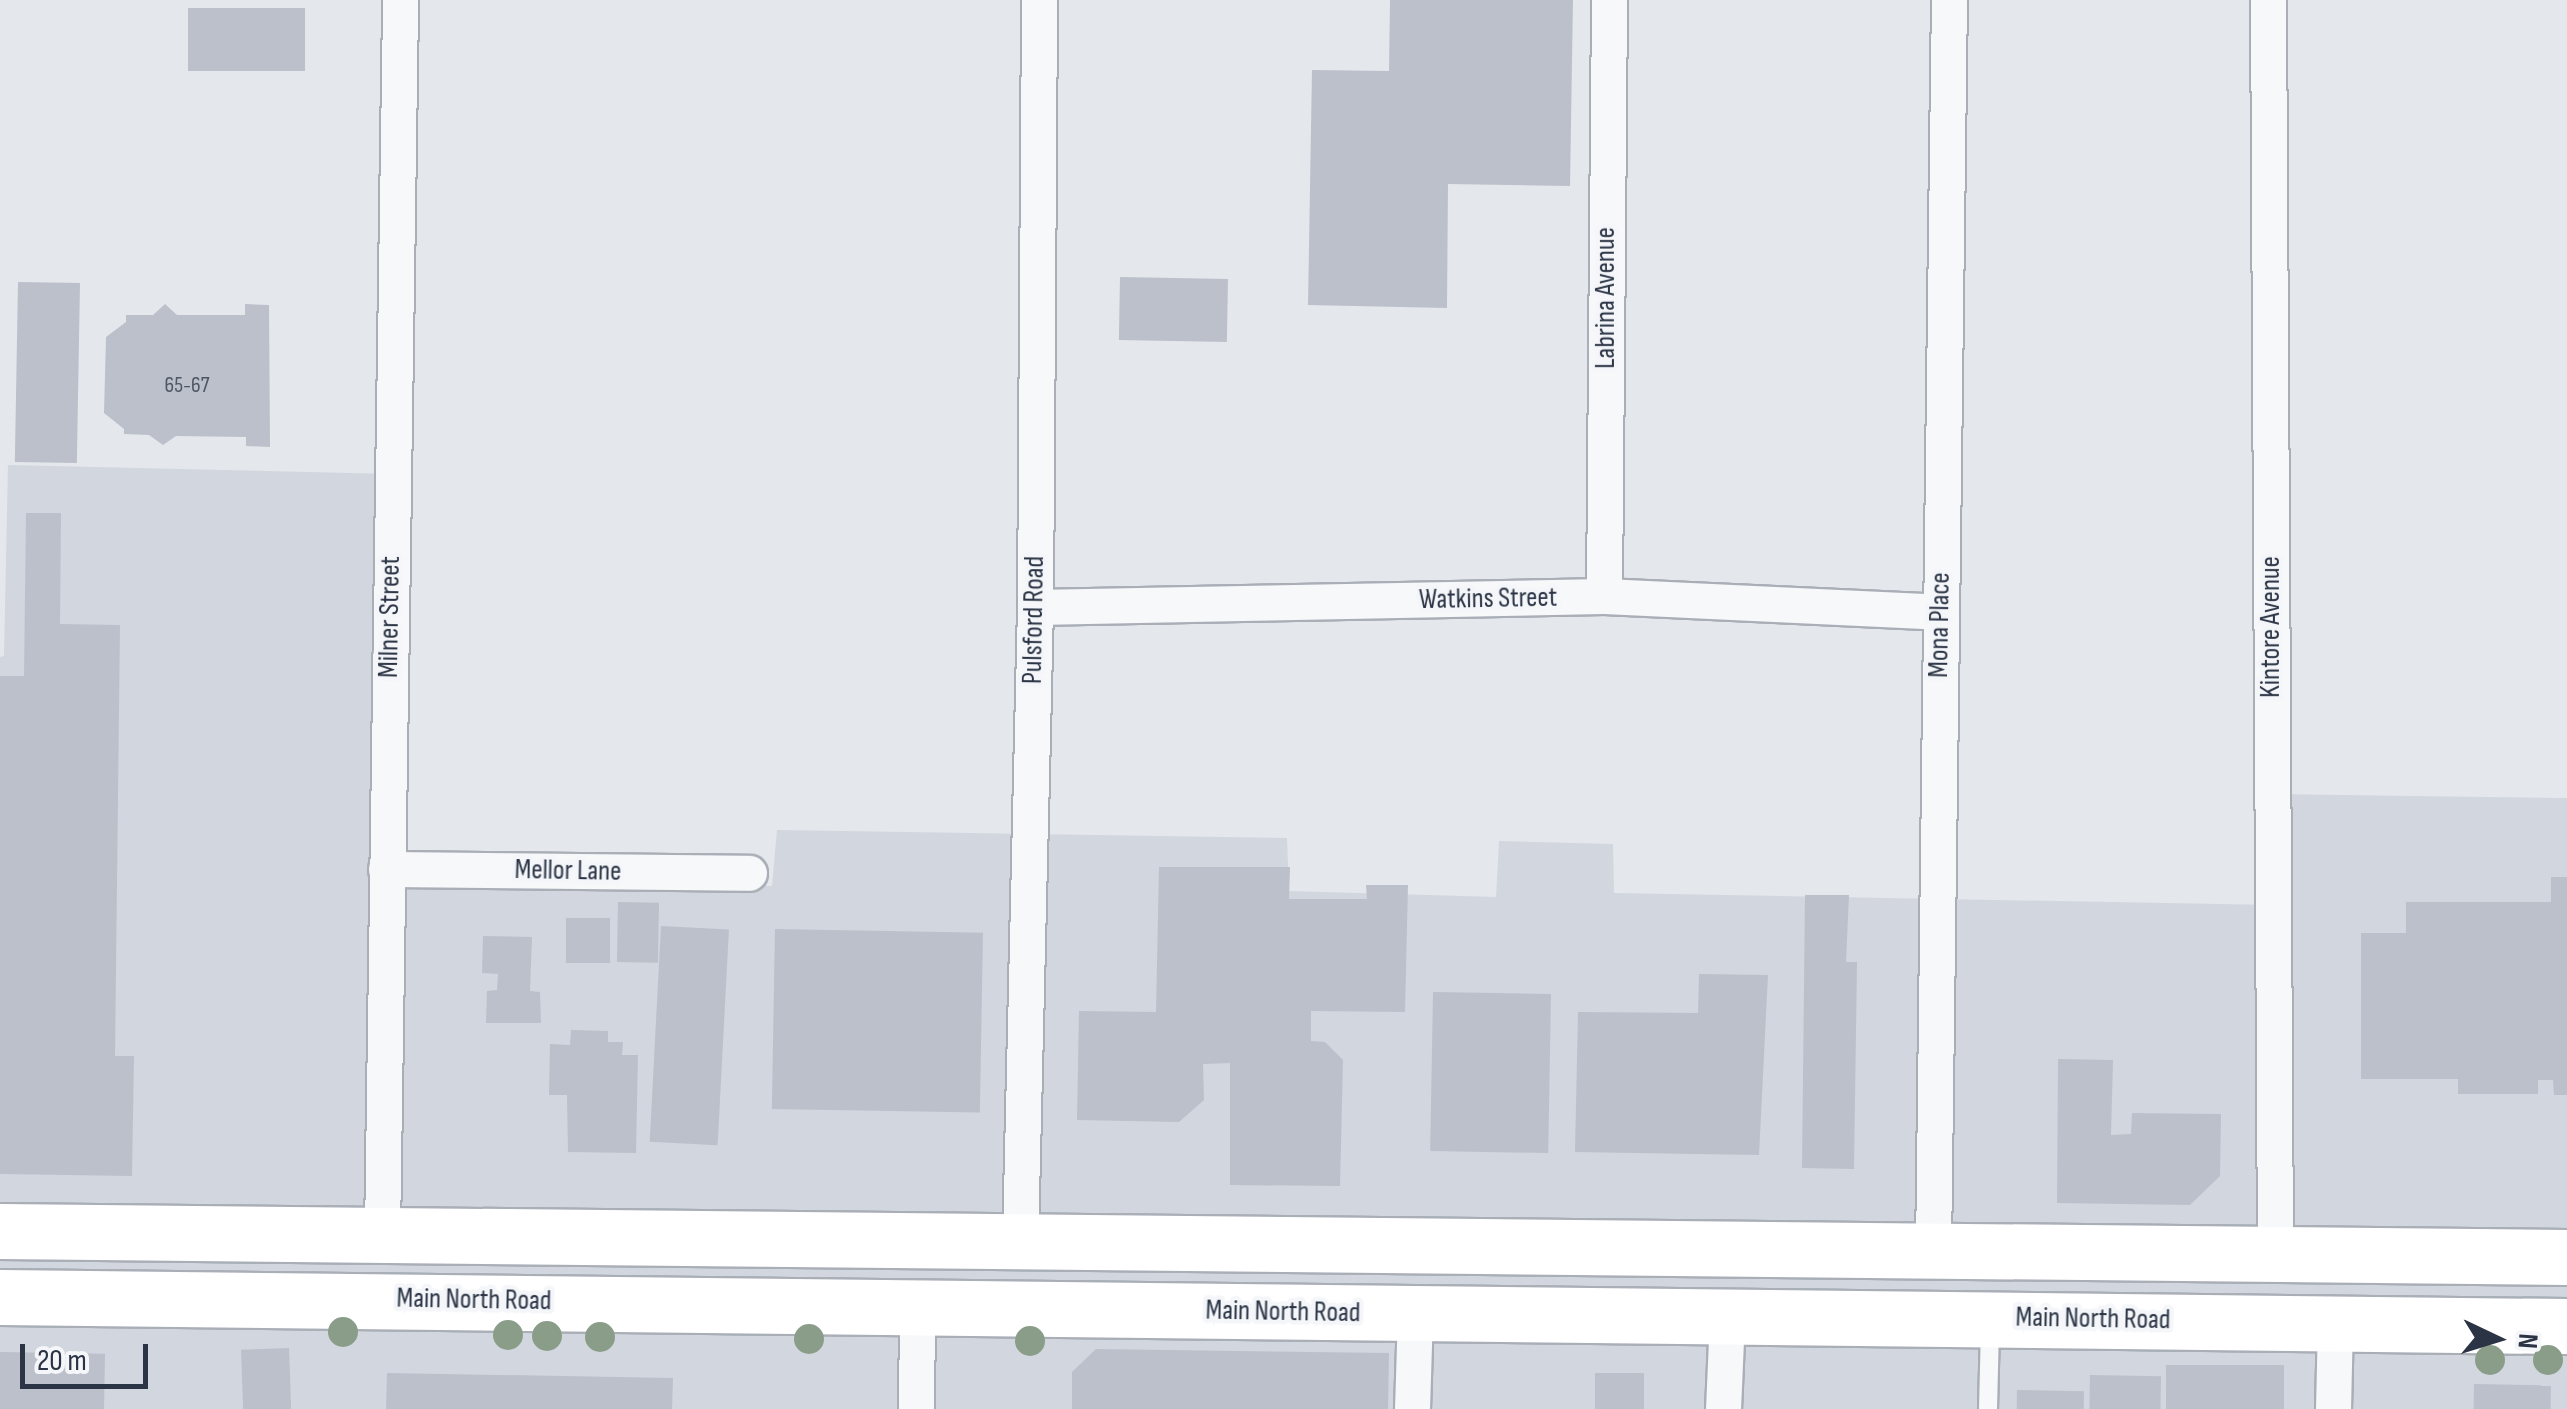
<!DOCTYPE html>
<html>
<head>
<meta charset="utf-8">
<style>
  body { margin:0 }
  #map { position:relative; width:2567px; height:1409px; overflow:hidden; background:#e4e7ec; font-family:"Sofia Sans Condensed",sans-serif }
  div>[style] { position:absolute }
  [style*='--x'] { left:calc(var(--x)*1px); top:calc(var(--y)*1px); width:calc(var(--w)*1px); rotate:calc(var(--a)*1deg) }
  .built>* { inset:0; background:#d2d6de }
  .building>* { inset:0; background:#bbc0ca; transform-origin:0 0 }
  .roads { filter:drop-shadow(2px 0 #a9aeb7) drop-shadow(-2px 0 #a9aeb7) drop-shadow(0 2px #a9aeb7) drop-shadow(0 -2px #a9aeb7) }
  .service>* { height:18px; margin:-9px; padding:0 9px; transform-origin:9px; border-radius:9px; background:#f7f8fa }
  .minor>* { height:35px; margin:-17.5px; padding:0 17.5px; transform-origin:17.5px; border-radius:17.5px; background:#f7f8fa }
  .trunk>* { height:55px; margin:-27.5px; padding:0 27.5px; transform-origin:27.5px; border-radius:27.5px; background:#fff }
  .trees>* { width:30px; height:30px; margin:-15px; border-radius:50%; background:#899d89 }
  span { translate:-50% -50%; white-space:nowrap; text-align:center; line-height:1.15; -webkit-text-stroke:9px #f4f6f9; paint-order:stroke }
  .number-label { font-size:22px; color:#4f5766 }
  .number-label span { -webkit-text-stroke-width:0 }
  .street-label { font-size:28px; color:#2b3445 }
  .north { position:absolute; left:2447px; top:1289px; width:100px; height:100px; -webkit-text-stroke:8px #f4f6f9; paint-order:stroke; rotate:94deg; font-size:28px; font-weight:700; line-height:40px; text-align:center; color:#2b3445 }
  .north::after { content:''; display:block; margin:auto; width:35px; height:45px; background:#2b3445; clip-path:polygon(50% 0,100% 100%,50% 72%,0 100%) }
  .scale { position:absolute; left:20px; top:1344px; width:128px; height:45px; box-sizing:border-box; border:5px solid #2b3445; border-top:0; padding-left:12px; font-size:30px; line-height:35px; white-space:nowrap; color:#2b3445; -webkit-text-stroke:8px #f4f6f9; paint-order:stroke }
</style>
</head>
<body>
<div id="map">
  <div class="built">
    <i style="clip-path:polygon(8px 465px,393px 474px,387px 879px,772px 886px,777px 830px,1287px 838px,1289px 891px,1496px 897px,1499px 841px,1613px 844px,1614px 893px,2272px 905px,2272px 794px,2567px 798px,2567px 1409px,0 1409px,0 657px,4px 656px)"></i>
  </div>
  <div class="building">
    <i style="clip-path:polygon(1390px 0,1573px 0,1570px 186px,1448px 184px,1447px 308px,1308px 305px,1312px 70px,1389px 71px)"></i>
    <i style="left:188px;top:8px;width:117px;height:63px"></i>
    <i style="left:1120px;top:277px;width:108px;height:63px;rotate:1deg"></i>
    <i style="left:18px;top:282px;width:62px;height:180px;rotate:1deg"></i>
    <i style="clip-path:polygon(165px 304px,177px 315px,245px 315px,245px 304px,269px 305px,270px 447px,246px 446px,246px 437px,176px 436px,163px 445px,149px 435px,124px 434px,124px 429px,104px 413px,106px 337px,126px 322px,126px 315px,153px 315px)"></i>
    <i style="clip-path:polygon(26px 513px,61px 513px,60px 624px,120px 625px,115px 1056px,134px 1056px,132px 1176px,0 1174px,0 676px,24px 676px)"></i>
    <i style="clip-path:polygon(1159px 867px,1290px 867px,1289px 899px,1367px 899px,1366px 885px,1408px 885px,1405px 1012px,1311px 1011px,1311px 1041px,1325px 1042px,1343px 1060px,1340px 1186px,1230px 1185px,1230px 1063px,1203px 1064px,1204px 1100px,1179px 1122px,1077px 1120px,1079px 1011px,1156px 1012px)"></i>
    <i style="clip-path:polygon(2551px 877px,2567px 877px,2567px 1095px,2554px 1095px,2553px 1080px,2538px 1080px,2538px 1094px,2458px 1094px,2458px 1079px,2361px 1079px,2361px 933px,2406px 933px,2406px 902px,2551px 902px)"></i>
    <i style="clip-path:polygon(1805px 895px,1849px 895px,1846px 962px,1857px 962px,1854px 1169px,1802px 1168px)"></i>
    <i style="left:618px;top:902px;width:41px;height:60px;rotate:1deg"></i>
    <i style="left:566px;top:918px;width:44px;height:45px"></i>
    <i style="left:661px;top:926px;width:68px;height:216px;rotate:3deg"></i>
    <i style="left:775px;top:929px;width:208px;height:180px;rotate:1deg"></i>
    <i style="clip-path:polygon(483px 936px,532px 937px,530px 991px,540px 992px,541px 1023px,486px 1023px,487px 991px,497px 990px,498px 974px,482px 973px)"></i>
    <i style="clip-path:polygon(1699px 974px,1768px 975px,1759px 1155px,1575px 1152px,1578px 1012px,1698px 1013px)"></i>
    <i style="left:1433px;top:992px;width:118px;height:159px;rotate:1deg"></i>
    <i style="clip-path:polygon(571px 1030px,608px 1031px,608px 1042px,623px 1042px,622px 1055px,638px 1055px,636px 1153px,568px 1152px,567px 1095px,549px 1095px,550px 1044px,570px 1045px)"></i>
    <i style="clip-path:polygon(2058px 1059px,2113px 1060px,2111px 1135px,2131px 1134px,2132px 1113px,2221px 1114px,2220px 1176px,2190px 1205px,2057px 1203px)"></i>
    <i style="left:289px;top:1348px;width:61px;height:48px;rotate:88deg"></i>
    <i style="clip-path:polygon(1096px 1349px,1389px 1353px,1388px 1409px,1072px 1409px,1072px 1372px)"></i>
    <i style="left:0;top:1352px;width:105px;height:57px;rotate:1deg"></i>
    <i style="left:2166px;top:1365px;width:118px;height:44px"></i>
    <i style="clip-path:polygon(387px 1373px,673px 1378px,672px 1409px,386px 1409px)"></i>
    <i style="left:1595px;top:1373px;width:49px;height:36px"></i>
    <i style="left:2090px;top:1375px;width:71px;height:34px;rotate:1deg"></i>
    <i style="left:2474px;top:1384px;width:77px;height:25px;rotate:1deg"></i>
    <i style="left:2017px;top:1390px;width:67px;height:19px;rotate:1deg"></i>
  </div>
  <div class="roads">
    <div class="service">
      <i style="--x:1988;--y:1409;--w:84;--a:-88.6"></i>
    </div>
    <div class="minor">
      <i style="--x:2268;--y:0;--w:1254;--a:89.68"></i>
      <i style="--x:1604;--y:596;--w:596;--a:-89.52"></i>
      <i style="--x:1035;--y:607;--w:569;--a:-1.11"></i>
      <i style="--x:1604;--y:596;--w:336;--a:2.7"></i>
      <i style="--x:386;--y:869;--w:363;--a:0.6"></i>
      <i style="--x:382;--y:1234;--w:1234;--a:-89.16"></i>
      <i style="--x:1020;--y:1239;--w:632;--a:-88.64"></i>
      <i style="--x:1035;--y:607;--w:607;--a:-89.62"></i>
      <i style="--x:1933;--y:1251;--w:1251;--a:-89.27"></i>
      <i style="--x:916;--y:1409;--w:101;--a:-89.4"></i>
      <i style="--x:1412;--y:1409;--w:95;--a:-88.2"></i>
      <i style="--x:1723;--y:1409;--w:93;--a:-87.5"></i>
      <i style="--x:2333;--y:1409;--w:86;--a:-88.7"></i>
    </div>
    <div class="trunk">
      <i style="--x:0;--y:1231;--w:2567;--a:0.58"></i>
      <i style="--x:0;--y:1297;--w:2567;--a:0.65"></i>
    </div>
  </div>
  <div class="trees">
    <i style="left:343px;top:1332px"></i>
    <i style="left:508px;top:1335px"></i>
    <i style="left:547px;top:1336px"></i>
    <i style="left:600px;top:1337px"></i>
    <i style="left:809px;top:1339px"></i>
    <i style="left:1030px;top:1341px"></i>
    <i style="left:2490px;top:1360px"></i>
    <i style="left:2548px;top:1360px"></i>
  </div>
  <div class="number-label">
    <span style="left:187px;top:386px">65-67</span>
  </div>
  <div class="street-label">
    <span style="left:1606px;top:298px;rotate:-90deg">Labrina Avenue</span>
    <span style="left:1488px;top:599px;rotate:-1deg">Watkins Street</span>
    <span style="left:390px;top:617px;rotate:-89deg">Milner Street</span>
    <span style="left:1034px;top:620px;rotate:-89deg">Pulsford Road</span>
    <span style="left:1940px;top:625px;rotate:-89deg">Mona Place</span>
    <span style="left:2271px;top:627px;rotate:-90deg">Kintore Avenue</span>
    <span style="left:568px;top:871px;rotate:1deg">Mellor Lane</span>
    <span style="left:474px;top:1300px;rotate:1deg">Main North Road</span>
    <span style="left:1283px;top:1312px;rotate:1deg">Main North Road</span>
    <span style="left:2093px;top:1319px;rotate:1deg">Main North Road</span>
  </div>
  <div class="north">N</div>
  <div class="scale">20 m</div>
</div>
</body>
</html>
